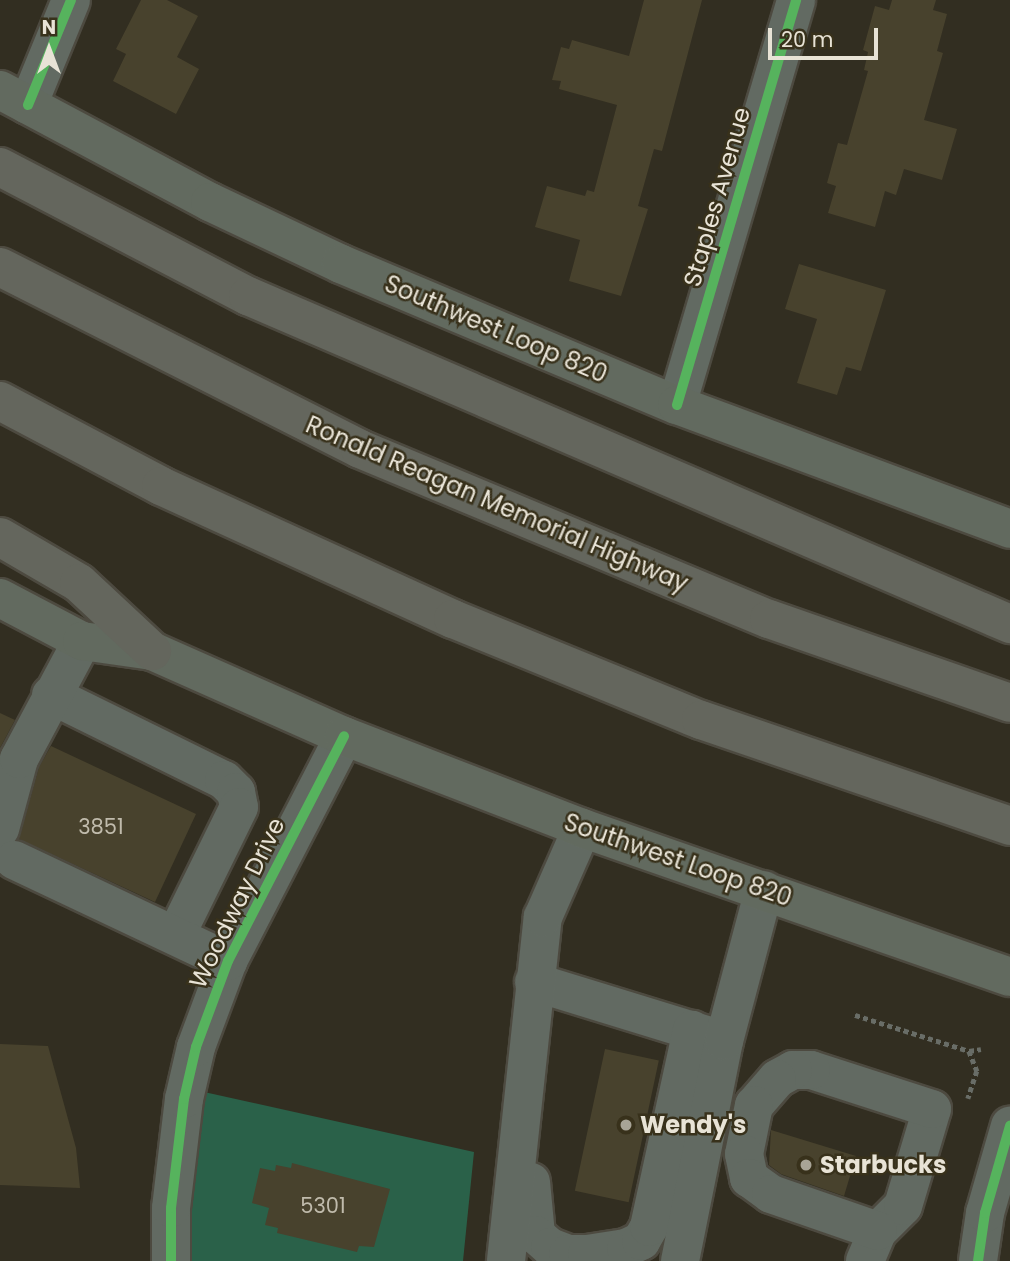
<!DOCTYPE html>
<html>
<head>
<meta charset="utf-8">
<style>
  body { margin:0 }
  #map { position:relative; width:1010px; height:1261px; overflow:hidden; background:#322e21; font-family:Poppins,sans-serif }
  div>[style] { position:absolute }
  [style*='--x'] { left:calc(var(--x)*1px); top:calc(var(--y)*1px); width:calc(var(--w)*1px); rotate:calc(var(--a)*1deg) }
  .green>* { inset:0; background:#2a6149 }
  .building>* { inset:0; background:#48422d; transform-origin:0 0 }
  .path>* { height:4.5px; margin-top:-2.25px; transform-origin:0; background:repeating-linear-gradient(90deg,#696d67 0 5px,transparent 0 8.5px) }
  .roads { filter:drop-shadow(2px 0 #4d4a40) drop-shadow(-2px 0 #4d4a40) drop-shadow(0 2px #4d4a40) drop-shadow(0 -2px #4d4a40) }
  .minor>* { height:38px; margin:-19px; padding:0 19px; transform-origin:19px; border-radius:19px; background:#626a62 }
  .major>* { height:38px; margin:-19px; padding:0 19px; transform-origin:19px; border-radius:19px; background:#626a5f }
  .highway>* { height:38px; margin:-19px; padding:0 19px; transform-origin:19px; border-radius:19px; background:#64665d }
  .cycleway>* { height:10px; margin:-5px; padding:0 5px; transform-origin:5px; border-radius:5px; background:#56b35d }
  .dots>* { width:19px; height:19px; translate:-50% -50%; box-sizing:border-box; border:4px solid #38311b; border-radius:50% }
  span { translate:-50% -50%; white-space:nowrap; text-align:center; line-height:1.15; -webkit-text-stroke:5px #38311b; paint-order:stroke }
  .number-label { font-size:21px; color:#c0bbac }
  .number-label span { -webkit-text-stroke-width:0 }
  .street-label { font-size:24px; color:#e8e3d6 }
  .poi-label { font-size:24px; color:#e8e3d6; font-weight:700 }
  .left { translate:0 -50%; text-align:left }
  .north { position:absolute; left:14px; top:14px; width:70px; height:70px; -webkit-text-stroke:5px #38311b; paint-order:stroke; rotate:0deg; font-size:19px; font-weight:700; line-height:28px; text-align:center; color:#e8e3d6 }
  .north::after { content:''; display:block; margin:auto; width:24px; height:32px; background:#e8e3d6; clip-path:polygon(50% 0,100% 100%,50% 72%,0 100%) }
  .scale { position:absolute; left:768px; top:28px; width:110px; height:32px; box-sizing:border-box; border:4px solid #e8e3d6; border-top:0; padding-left:9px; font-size:21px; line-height:24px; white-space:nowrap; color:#e8e3d6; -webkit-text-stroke:5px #38311b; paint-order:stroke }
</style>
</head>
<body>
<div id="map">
  <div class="green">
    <i style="clip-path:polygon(186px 1088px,474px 1152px,463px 1261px,171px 1261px)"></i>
  </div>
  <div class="building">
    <i style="clip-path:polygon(141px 0,167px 0,198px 16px,177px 57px,199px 69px,176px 114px,113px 81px,126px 54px,116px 49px)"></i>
    <i style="clip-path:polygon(644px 0,702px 0,662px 151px,654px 149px,638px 206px,648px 209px,621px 296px,569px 281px,580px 240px,535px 227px,547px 186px,585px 196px,587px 190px,594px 192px,617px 105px,559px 89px,561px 81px,552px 80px,561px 47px,569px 49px,572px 40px,629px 56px)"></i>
    <i style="clip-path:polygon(892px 0,936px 0,933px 10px,947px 14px,937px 51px,943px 53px,924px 120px,957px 129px,942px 180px,904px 169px,896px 195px,885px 191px,875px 227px,828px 213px,836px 186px,827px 183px,838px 143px,847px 145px,868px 71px,864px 70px,868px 52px,863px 50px,875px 6px,889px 10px)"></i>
    <i style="clip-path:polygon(799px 264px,886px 290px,861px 371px,846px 367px,837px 395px,797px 383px,817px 319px,785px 309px)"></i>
    <i style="clip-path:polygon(0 713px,15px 720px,0 748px)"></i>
    <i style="clip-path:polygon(51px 746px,196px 814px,155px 902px,19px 839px,39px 767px)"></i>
    <i style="clip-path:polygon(0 1044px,48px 1046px,76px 1148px,80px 1188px,0 1185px)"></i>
    <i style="left:605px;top:1049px;width:55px;height:145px;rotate:12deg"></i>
    <i style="clip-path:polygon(771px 1130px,856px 1156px,844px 1196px,781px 1174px,769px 1165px)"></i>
    <i style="clip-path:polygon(292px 1163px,390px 1189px,374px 1247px,359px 1246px,357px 1252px,277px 1233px,278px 1228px,265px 1225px,269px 1208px,252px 1203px,260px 1168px,275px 1171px,276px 1165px,291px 1168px)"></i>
  </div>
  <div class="path">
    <i style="--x:855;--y:1015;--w:120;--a:17.5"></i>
    <i style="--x:969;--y:1051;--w:22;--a:68"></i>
    <i style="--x:977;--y:1071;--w:29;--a:108"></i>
    <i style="--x:969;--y:1051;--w:12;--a:-9"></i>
  </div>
  <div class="roads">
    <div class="minor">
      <i style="--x:28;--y:105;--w:113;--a:-67.7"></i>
      <i style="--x:677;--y:405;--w:422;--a:-73.6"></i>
      <i style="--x:51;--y:695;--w:193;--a:26.2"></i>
      <i style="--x:224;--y:780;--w:17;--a:45"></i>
      <i style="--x:236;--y:792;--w:15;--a:79"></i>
      <i style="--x:239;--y:807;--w:143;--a:116.2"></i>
      <i style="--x:0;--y:829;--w:73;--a:-74.8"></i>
      <i style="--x:19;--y:759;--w:134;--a:-61.9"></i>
      <i style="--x:14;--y:860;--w:237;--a:25.3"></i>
      <i style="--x:534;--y:982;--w:190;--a:17.1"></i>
      <i style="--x:531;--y:1182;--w:53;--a:84.6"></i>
      <i style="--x:536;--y:1235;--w:18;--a:41"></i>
      <i style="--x:550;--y:1247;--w:19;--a:21"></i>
      <i style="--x:568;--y:1254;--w:19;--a:0"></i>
      <i style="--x:587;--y:1254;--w:39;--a:-9"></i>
      <i style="--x:626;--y:1248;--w:17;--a:-25"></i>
      <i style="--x:641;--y:1241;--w:16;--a:-60"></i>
      <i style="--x:649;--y:1227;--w:202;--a:-77.7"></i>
      <i style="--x:171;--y:1261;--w:53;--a:-90"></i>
      <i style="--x:171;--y:1208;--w:110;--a:-83.2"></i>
      <i style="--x:184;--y:1099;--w:53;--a:-77"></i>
      <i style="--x:196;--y:1047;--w:92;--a:-69.6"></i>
      <i style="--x:228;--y:961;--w:253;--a:-62.7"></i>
      <i style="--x:506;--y:1261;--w:346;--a:-83.9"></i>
      <i style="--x:543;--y:917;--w:97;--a:-66.3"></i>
      <i style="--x:680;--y:1261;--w:224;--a:-78.7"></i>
      <i style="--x:724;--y:1041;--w:156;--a:-75.2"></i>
      <i style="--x:865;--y:1261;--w:33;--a:-67"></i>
      <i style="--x:878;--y:1231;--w:35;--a:-45"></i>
      <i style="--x:903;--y:1206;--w:101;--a:-73.4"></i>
      <i style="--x:932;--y:1109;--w:127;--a:-162.1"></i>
      <i style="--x:811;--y:1070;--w:18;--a:180"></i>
      <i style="--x:793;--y:1070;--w:18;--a:151"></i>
      <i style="--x:777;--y:1079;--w:35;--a:131"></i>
      <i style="--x:754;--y:1105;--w:50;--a:101.5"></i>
      <i style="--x:744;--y:1154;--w:25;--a:78"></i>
      <i style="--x:749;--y:1178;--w:27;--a:36"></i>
      <i style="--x:771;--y:1194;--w:113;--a:19.1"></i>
      <i style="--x:978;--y:1261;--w:49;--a:-81.7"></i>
      <i style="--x:985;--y:1213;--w:91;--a:-74"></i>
    </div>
    <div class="major">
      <i style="--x:0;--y:90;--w:238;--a:28.1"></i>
      <i style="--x:210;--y:202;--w:145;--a:25.3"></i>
      <i style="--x:341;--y:264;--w:364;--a:22.8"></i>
      <i style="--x:677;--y:405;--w:355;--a:20.4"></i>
      <i style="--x:0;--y:598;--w:93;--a:27.7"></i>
      <i style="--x:82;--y:641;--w:71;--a:8.1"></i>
      <i style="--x:152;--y:651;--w:210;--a:23.9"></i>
      <i style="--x:344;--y:736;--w:255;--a:21.1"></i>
      <i style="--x:582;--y:828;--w:453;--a:19.2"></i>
    </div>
    <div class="highway">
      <i style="--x:0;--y:167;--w:280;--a:27.5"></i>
      <i style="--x:248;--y:296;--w:830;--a:23.29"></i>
      <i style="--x:0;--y:267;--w:403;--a:26.8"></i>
      <i style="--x:360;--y:449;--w:443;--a:22.6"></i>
      <i style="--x:769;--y:619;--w:255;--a:19.2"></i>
      <i style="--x:0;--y:401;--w:182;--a:27.8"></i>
      <i style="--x:161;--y:486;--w:321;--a:24.5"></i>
      <i style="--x:453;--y:619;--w:268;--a:22.2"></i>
      <i style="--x:701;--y:720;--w:327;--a:18.9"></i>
      <i style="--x:0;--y:537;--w:91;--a:30.2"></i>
      <i style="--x:79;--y:583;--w:100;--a:43"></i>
    </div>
  </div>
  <div class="cycleway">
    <i style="--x:28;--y:105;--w:113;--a:-67.7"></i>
    <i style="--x:677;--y:405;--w:422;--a:-73.6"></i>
    <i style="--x:171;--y:1261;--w:53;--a:-90"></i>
    <i style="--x:171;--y:1208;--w:110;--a:-83.2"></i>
    <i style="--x:184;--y:1099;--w:53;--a:-77"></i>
    <i style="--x:196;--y:1047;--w:92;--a:-69.6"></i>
    <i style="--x:228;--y:961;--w:253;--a:-62.7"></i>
    <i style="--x:978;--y:1261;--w:49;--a:-81.7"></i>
    <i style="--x:985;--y:1213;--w:91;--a:-74"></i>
  </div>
  <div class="dots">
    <i style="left:626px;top:1125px;background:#a8a497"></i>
    <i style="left:806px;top:1165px;background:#a8a497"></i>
  </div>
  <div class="number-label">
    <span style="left:101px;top:827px">3851</span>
    <span style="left:323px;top:1206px">5301</span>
  </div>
  <div class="street-label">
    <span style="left:717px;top:197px;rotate:-74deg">Staples Avenue</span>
    <span style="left:496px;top:329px;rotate:23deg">Southwest Loop 820</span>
    <span style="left:497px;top:504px;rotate:23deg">Ronald Reagan Memorial Highway</span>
    <span style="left:678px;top:860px;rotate:19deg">Southwest Loop 820</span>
    <span style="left:237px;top:903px;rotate:-64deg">Woodway Drive</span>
  </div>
  <div class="poi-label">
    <span class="left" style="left:640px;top:1125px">Wendy's</span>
    <span class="left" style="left:820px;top:1165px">Starbucks</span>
  </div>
  <div class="north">N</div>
  <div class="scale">20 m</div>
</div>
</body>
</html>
